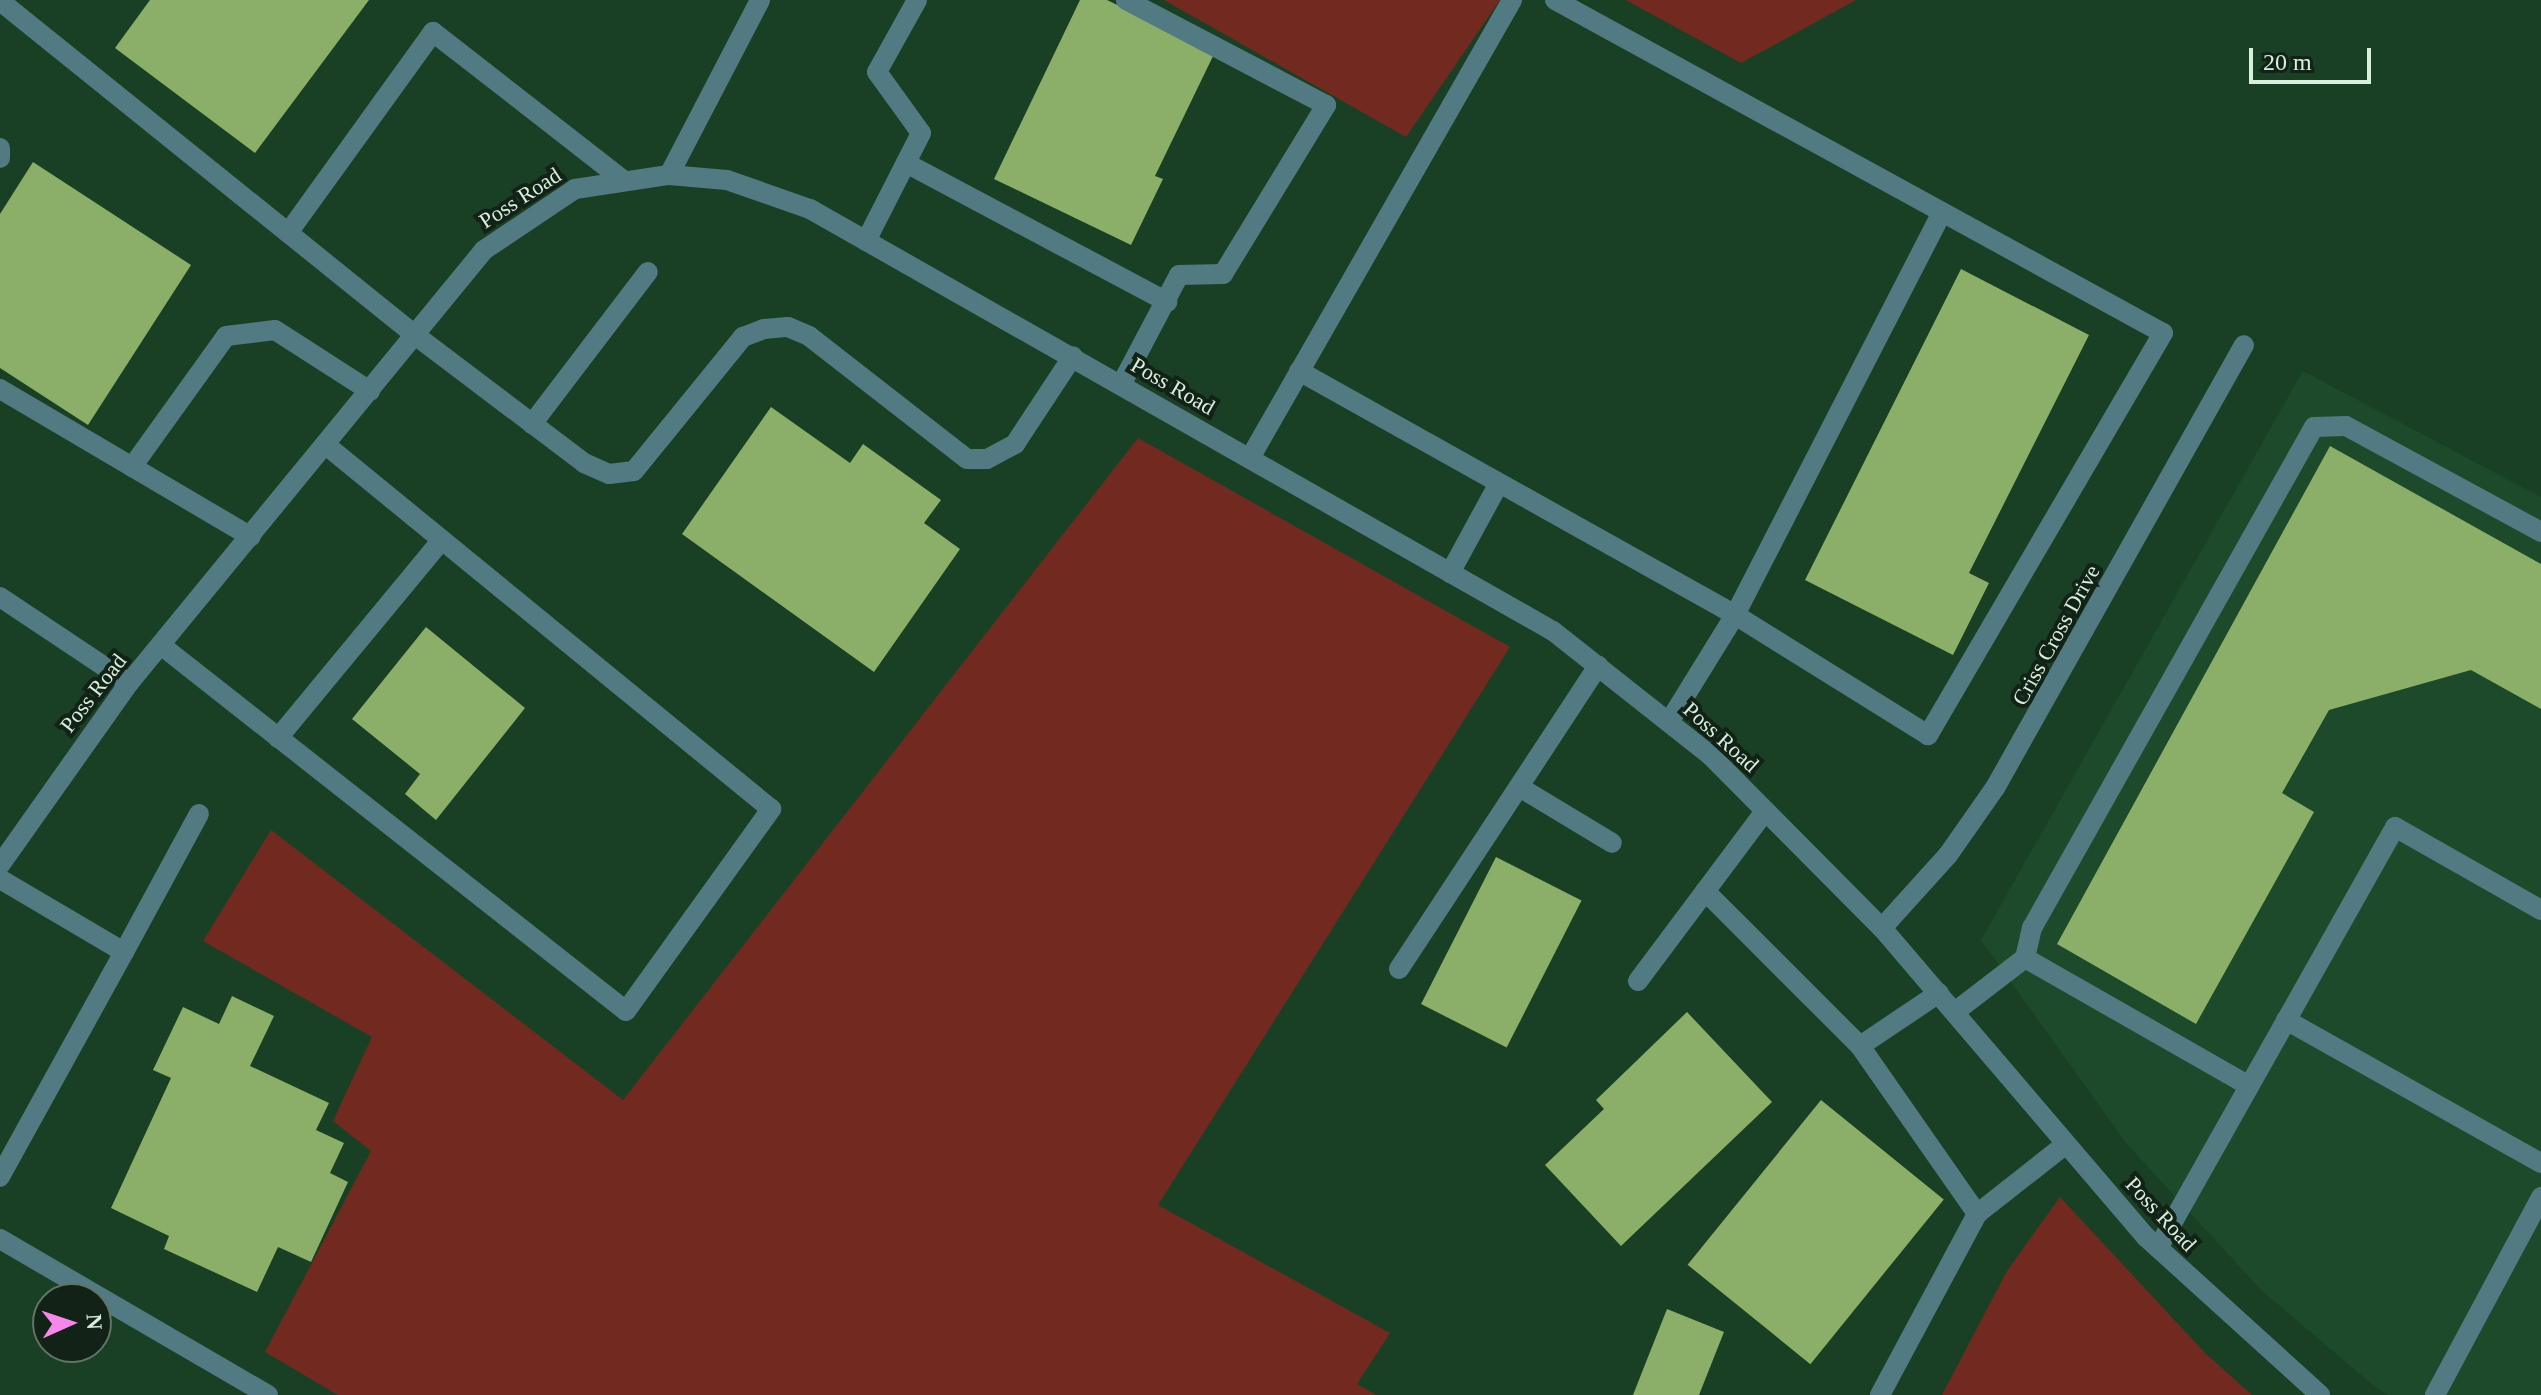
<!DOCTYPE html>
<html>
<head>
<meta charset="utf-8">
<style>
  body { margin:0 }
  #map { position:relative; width:2541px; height:1395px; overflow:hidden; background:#194024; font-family:Georgia,serif }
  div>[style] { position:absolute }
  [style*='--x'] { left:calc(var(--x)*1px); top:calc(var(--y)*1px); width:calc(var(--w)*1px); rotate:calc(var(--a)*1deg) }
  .built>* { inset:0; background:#1c4a2a }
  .green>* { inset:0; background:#722a20 }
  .building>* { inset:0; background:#8bae68; transform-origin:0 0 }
  .minor>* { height:20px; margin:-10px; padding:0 10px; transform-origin:10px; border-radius:10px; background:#517a82 }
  span { translate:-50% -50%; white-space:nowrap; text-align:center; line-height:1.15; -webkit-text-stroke:8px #122216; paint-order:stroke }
  .street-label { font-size:22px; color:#d9efdd }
  .north { position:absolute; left:32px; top:1283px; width:80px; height:80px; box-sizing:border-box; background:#122216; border:2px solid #627466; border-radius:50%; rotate:87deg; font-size:22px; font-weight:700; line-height:32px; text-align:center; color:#d9efdd }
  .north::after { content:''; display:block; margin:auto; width:28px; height:36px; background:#f688ec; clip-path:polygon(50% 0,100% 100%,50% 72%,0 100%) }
  .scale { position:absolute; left:2249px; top:48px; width:122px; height:36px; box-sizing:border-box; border:4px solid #d9efdd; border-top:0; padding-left:10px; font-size:24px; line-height:28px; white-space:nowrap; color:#d9efdd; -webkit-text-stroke:6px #122216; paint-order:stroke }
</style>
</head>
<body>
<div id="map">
  <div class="built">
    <i style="clip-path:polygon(2303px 371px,2541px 497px,2541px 1395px,2388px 1395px,2374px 1386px,2261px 1290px,2126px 1143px,1981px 940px)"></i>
  </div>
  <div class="green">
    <i style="clip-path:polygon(1164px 0,1500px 0,1406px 137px)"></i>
    <i style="clip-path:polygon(1626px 0,1856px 0,1741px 63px)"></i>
    <i style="clip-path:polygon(1138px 438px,1510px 647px,1158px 1205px,1390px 1333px,1357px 1384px,1376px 1395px,338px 1395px,265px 1352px,371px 1151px,333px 1121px,372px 1037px,203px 941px,271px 830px,623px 1100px)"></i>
    <i style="clip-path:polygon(2060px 1197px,2205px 1353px,2252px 1395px,1942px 1395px,2007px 1271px)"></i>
  </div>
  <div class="building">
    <i style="clip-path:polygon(150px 0,369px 0,255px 153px,115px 48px)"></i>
    <i style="clip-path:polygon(1080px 0,1107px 0,1215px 52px,1155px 176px,1163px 179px,1131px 245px,994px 179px)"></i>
    <i style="clip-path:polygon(33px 162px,191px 265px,88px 425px,0 368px,0 214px)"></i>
    <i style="clip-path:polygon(1961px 269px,2089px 335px,1969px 573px,1989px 583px,1953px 655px,1805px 580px)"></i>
    <i style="clip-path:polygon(771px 407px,850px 463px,863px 444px,941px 500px,924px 523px,960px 549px,874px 672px,682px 534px)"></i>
    <i style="clip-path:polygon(2330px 446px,2541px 564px,2541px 709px,2471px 670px,2329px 710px,2282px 793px,2314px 812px,2196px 1024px,2057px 944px)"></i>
    <i style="clip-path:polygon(426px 627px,525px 708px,436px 820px,405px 794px,420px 774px,352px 719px)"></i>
    <i style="left:1496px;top:857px;width:96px;height:165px;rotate:27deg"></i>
    <i style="clip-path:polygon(232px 996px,274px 1016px,250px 1066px,329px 1103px,316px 1130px,344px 1143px,330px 1173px,348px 1182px,311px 1262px,278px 1247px,257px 1292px,164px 1249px,169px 1236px,111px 1208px,171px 1078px,153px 1070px,183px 1007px,219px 1024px)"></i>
    <i style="clip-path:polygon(1687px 1012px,1772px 1102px,1621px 1246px,1545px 1165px,1604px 1109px,1596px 1100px)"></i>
    <i style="left:1821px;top:1100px;width:158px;height:212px;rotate:39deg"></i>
    <i style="clip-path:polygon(1667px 1309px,1724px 1332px,1699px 1395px,1633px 1395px)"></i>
  </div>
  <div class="minor">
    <i style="--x:1555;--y:0;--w:693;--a:28.71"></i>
    <i style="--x:2163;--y:333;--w:466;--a:120.3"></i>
    <i style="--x:1928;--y:735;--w:227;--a:-148.1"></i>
    <i style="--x:1735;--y:615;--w:126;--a:121.7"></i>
    <i style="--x:0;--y:1;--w:533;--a:38.83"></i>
    <i style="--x:415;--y:335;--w:212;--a:37.1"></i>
    <i style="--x:584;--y:463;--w:27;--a:24"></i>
    <i style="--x:609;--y:474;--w:25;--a:-7"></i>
    <i style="--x:634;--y:471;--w:173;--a:-50.9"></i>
    <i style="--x:743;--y:337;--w:22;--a:-21"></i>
    <i style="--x:764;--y:329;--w:24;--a:-5"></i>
    <i style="--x:788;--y:327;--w:23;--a:23"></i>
    <i style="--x:809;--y:336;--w:200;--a:37.9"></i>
    <i style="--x:967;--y:459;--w:20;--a:0"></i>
    <i style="--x:987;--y:459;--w:32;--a:-28"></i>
    <i style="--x:1015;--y:444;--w:105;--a:-56.6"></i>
    <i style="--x:0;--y:148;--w:10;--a:90"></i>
    <i style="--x:906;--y:163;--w:296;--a:28"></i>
    <i style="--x:669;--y:175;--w:197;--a:-62.5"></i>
    <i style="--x:288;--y:233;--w:248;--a:-54.2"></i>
    <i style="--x:433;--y:32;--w:239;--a:37.9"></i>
    <i style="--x:866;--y:241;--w:121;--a:-63"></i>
    <i style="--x:921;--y:133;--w:75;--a:-125.8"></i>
    <i style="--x:877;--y:72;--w:82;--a:-60.9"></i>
    <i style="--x:1299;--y:371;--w:500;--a:29.2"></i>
    <i style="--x:1735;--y:615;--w:453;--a:-62.8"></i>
    <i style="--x:1121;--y:385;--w:124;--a:-62.2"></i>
    <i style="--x:1179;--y:275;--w:44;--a:-1.3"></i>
    <i style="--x:1223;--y:274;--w:198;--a:-58.6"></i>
    <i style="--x:1326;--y:105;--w:226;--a:-152.3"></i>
    <i style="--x:0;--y:389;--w:291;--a:30.5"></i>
    <i style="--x:532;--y:424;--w:191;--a:-52.7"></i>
    <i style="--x:1250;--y:458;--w:528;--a:-60.23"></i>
    <i style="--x:132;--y:467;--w:161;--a:-54.3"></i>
    <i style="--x:226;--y:336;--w:49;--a:-7"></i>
    <i style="--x:275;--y:330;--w:113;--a:32.7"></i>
    <i style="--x:1450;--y:573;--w:102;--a:-61.4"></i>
    <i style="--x:0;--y:597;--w:155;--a:33.7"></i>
    <i style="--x:162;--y:646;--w:590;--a:38.19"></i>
    <i style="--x:626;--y:1011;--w:249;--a:-54.3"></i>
    <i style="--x:771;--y:809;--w:575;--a:-140.72"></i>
    <i style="--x:278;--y:738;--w:257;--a:-50.4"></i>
    <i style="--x:1521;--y:788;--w:106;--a:31.1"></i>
    <i style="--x:0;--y:865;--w:223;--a:-54.7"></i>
    <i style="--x:129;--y:683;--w:560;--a:-50.65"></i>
    <i style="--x:484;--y:250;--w:110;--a:-33.8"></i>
    <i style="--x:575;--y:189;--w:95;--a:-8.5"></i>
    <i style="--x:669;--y:175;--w:58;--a:4.9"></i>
    <i style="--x:727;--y:180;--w:88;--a:19.3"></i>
    <i style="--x:810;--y:209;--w:854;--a:29.6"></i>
    <i style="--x:1553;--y:631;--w:201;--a:38.3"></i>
    <i style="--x:1711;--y:756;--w:243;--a:45.2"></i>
    <i style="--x:1882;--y:928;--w:406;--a:49.5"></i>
    <i style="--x:2146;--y:1237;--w:235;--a:42.2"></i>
    <i style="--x:0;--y:879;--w:144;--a:30.5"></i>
    <i style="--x:124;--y:952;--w:257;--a:118.9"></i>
    <i style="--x:1705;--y:891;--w:219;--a:45"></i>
    <i style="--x:1860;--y:1046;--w:205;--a:55.1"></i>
    <i style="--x:1882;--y:928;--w:98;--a:-47.9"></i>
    <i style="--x:1948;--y:855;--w:82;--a:-55"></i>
    <i style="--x:1995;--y:788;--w:508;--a:-60.66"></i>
    <i style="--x:124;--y:952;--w:157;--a:-61.5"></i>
    <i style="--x:2025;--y:958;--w:31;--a:-77"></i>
    <i style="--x:2032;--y:928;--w:575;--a:-60.63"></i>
    <i style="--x:2314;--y:427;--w:32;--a:-2"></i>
    <i style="--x:2346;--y:426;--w:222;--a:28.5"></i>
    <i style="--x:1399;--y:969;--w:363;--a:-56.7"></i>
    <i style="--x:1638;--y:981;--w:212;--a:-53.2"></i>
    <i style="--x:1956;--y:1011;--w:87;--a:-37.5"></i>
    <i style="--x:2025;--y:958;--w:258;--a:29.7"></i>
    <i style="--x:2286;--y:1020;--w:292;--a:29.3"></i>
    <i style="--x:1860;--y:1046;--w:95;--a:-33.9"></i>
    <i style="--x:0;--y:1239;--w:310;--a:30.2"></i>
    <i style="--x:2158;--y:1248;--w:483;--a:-60.6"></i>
    <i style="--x:2395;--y:827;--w:168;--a:29.6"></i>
    <i style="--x:1880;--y:1395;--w:205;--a:-61.8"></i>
    <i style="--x:1977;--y:1214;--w:113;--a:-38.2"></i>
    <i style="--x:2435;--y:1395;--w:225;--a:-61.8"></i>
  </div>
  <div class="street-label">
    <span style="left:520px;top:198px;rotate:-33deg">Poss Road</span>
    <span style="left:1173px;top:386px;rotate:30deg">Poss Road</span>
    <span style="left:2056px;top:635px;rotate:-61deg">Criss Cross Drive</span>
    <span style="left:93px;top:693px;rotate:-52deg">Poss Road</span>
    <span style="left:1721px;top:737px;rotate:42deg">Poss Road</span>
    <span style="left:2161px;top:1214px;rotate:47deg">Poss Road</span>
  </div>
  <div class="north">N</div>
  <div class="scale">20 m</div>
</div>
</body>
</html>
